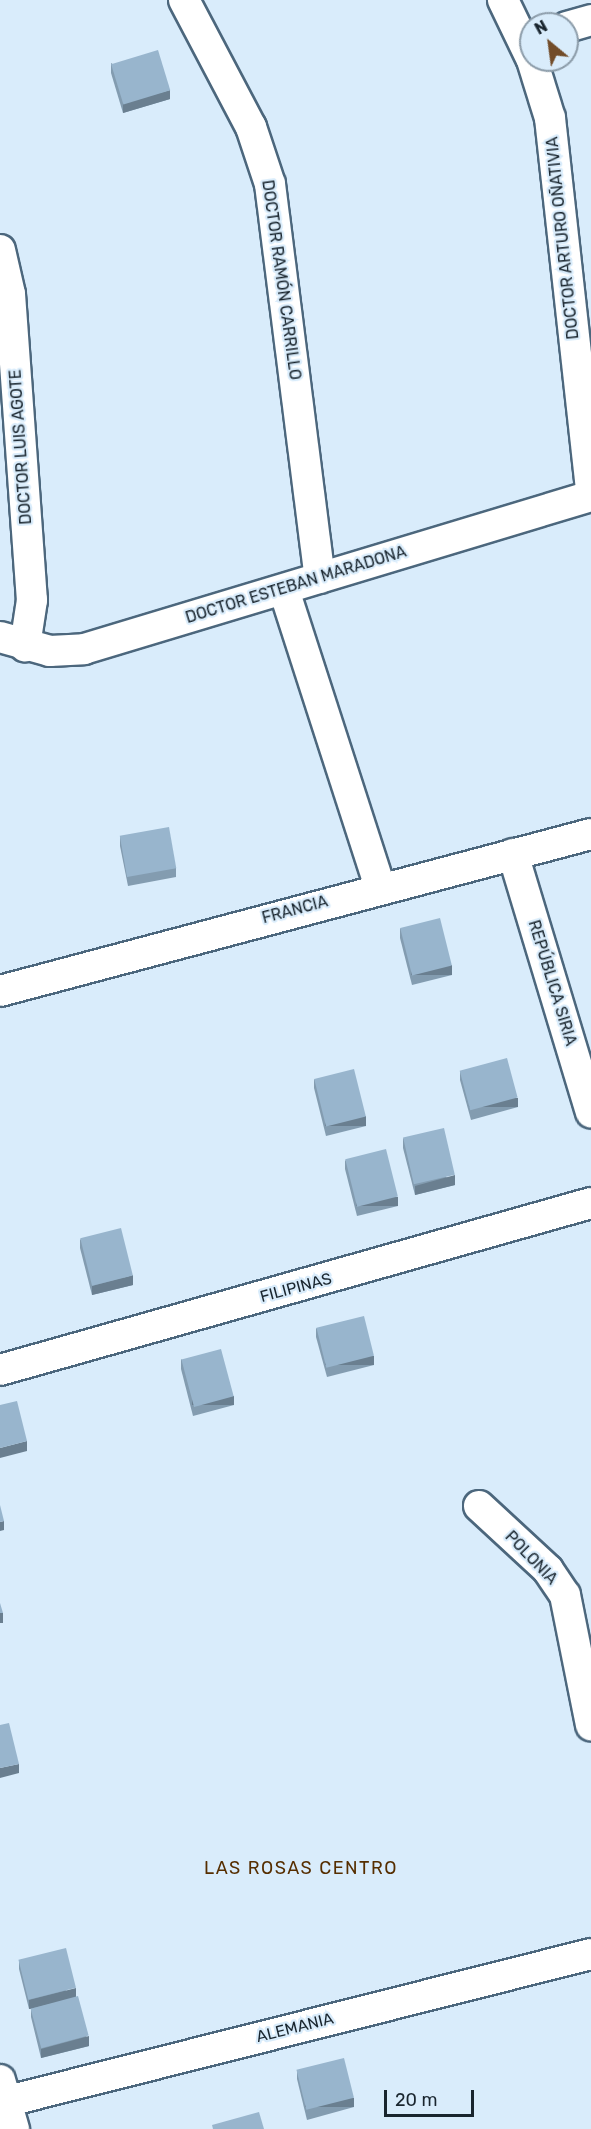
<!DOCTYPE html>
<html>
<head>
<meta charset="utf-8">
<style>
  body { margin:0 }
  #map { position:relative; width:591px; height:2129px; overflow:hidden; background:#d9ecfb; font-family:Rubik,sans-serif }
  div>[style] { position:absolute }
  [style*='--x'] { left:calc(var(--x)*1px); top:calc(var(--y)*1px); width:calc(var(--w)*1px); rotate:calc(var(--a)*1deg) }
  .roads { filter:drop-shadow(2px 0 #4c677d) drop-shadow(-2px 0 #4c677d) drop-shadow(0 2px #4c677d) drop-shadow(0 -2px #4c677d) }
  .minor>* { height:30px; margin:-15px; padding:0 15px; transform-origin:15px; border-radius:15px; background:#fff }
  .wall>* { inset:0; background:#839cb0 }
  .shaded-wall>* { inset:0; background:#6a7f90; transform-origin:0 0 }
  .building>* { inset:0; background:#98b5cd; transform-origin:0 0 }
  span { translate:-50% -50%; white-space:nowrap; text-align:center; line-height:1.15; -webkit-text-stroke:4.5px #d9ecfb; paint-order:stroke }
  .street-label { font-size:16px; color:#19252e }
  .neighbourhood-label { font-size:18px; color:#562e00; letter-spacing:1.5px }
  .north { position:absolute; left:519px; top:12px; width:60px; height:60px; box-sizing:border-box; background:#d9ecfb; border:2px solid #8c9ca9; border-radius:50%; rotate:331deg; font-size:16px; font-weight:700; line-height:24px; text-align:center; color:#19252e }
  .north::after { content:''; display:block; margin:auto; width:21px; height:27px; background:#724c29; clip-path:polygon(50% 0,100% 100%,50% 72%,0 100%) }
  .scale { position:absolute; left:384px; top:2090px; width:90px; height:27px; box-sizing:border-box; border:3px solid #19252e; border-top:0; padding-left:8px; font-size:18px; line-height:21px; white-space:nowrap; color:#19252e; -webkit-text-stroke:4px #d9ecfb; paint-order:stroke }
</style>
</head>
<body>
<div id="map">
  <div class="roads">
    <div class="minor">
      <i style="--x:184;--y:0;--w:144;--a:62.2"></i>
      <i style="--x:251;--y:127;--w:60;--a:71.6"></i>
      <i style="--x:270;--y:184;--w:397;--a:82.8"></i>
      <i style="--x:503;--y:0;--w:64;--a:64.2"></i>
      <i style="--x:567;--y:27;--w:25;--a:-16"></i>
      <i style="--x:532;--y:60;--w:61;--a:72.8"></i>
      <i style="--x:550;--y:118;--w:374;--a:83.7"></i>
      <i style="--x:0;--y:250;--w:45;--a:77.2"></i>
      <i style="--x:10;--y:294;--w:307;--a:85.9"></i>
      <i style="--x:32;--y:600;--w:47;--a:98.7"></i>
      <i style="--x:284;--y:590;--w:312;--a:72.1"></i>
      <i style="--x:0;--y:637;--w:52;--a:15.6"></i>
      <i style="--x:50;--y:651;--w:34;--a:-3"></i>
      <i style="--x:84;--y:649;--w:530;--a:-16.79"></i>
      <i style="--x:513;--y:854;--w:270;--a:73.2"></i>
      <i style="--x:0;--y:991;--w:611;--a:-14.88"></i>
      <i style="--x:0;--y:1370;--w:614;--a:-15.78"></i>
      <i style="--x:479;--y:1506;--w:94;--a:42.8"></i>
      <i style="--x:548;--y:1570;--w:30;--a:56"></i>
      <i style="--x:565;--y:1595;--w:133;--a:78.7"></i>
      <i style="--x:0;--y:2080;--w:51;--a:74.1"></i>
      <i style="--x:0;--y:2103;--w:609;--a:-14.15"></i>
    </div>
  </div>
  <div class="wall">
    <i style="clip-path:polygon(111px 63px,170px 99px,123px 113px,111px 73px)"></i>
    <i style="clip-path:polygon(120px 836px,176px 868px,176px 877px,128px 886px,120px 846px)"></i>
    <i style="clip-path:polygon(400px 928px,452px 975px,412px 985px,400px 938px)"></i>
    <i style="clip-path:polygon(460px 1071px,518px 1107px,471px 1120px,460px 1080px)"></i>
    <i style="clip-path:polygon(314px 1079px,366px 1126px,326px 1136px,314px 1088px)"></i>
    <i style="clip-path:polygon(403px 1138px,455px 1185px,415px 1195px,403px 1148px)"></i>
    <i style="clip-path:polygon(345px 1160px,398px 1206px,357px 1216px,345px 1169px)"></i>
    <i style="clip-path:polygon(80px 1239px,133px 1285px,92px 1295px,80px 1248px)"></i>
    <i style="clip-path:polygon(316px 1328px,374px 1365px,327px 1377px,316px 1337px)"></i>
    <i style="clip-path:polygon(181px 1359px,234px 1405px,193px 1416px,181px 1369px)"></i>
    <i style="clip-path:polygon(19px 1960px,76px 1997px,89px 2046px,41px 2058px,31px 2017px,31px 2009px,29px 2009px,19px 1969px)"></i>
    <i style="clip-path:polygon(297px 2070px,354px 2107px,307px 2120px,297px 2079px)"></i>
  </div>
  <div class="shaded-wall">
    <i style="clip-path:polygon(170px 90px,170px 99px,123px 113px,123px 103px)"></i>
    <i style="left:452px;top:965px;width:10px;height:41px;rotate:90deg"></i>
    <i style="left:518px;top:1098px;width:9px;height:49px;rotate:90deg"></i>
    <i style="left:366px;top:1116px;width:10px;height:41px;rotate:90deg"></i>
    <i style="clip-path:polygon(455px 1175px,455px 1185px,415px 1195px,415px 1186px)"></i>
    <i style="left:398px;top:1197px;width:9px;height:42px;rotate:90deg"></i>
    <i style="clip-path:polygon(133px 1275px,133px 1285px,92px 1295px,92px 1286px)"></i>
    <i style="left:374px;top:1356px;width:9px;height:49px;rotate:90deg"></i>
    <i style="left:234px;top:1396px;width:9px;height:42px;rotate:90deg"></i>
    <i style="clip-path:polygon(27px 1441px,27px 1451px,0 1458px,0 1448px)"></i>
    <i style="clip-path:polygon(4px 1521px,4px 1530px,0 1531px,0 1522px)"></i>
    <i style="left:0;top:1613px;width:3px;height:10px"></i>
    <i style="clip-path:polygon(19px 1764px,19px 1773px,0 1778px,0 1768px)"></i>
    <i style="clip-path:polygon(76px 1988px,76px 1998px,29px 2009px,29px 2000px)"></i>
    <i style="clip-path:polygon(89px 2036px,89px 2046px,41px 2058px,41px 2049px)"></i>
    <i style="left:354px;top:2098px;width:9px;height:49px;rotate:90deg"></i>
  </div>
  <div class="building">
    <i style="left:158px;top:50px;width:42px;height:49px;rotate:73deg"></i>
    <i style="left:169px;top:827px;width:42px;height:50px;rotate:80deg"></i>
    <i style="left:440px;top:918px;width:49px;height:41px;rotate:76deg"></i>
    <i style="left:507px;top:1058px;width:41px;height:49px;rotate:75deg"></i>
    <i style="left:354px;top:1069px;width:49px;height:41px;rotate:76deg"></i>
    <i style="left:444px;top:1128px;width:48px;height:42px;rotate:77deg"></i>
    <i style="left:386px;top:1149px;width:49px;height:42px;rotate:76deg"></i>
    <i style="left:121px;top:1228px;width:49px;height:42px;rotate:76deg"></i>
    <i style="left:364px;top:1316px;width:41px;height:49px;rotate:76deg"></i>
    <i style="left:221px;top:1349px;width:49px;height:41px;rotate:75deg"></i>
    <i style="clip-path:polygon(17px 1401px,27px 1441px,0 1448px,0 1405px)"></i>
    <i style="clip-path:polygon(0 1505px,4px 1521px,0 1522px)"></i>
    <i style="clip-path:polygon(0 1603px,3px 1613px,0 1613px)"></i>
    <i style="clip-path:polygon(9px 1723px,19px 1764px,0 1768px,0 1725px)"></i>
    <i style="left:66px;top:1948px;width:41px;height:49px;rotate:76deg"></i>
    <i style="left:78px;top:1996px;width:41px;height:49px;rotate:75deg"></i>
    <i style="left:344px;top:2058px;width:41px;height:49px;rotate:76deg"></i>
    <i style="clip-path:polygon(259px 2112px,264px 2129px,213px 2129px,212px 2125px)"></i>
  </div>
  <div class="street-label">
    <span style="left:563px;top:238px;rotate:-96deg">DOCTOR ARTURO OÑATIVIA</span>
    <span style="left:281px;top:280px;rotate:82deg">DOCTOR RAMÓN CARRILLO</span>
    <span style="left:21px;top:447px;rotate:-94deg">DOCTOR LUIS AGOTE</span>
    <span style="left:296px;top:585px;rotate:-17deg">DOCTOR ESTEBAN MARADONA</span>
    <span style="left:295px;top:910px;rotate:-15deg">FRANCIA</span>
    <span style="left:552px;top:983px;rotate:73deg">REPÚBLICA SIRIA</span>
    <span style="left:296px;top:1288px;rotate:-15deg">FILIPINAS</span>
    <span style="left:531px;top:1558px;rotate:46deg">POLONIA</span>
    <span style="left:295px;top:2028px;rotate:-14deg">ALEMANIA</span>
  </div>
  <div class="neighbourhood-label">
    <span style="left:301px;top:1868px">LAS ROSAS CENTRO</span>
  </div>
  <div class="north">N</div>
  <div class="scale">20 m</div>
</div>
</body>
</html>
